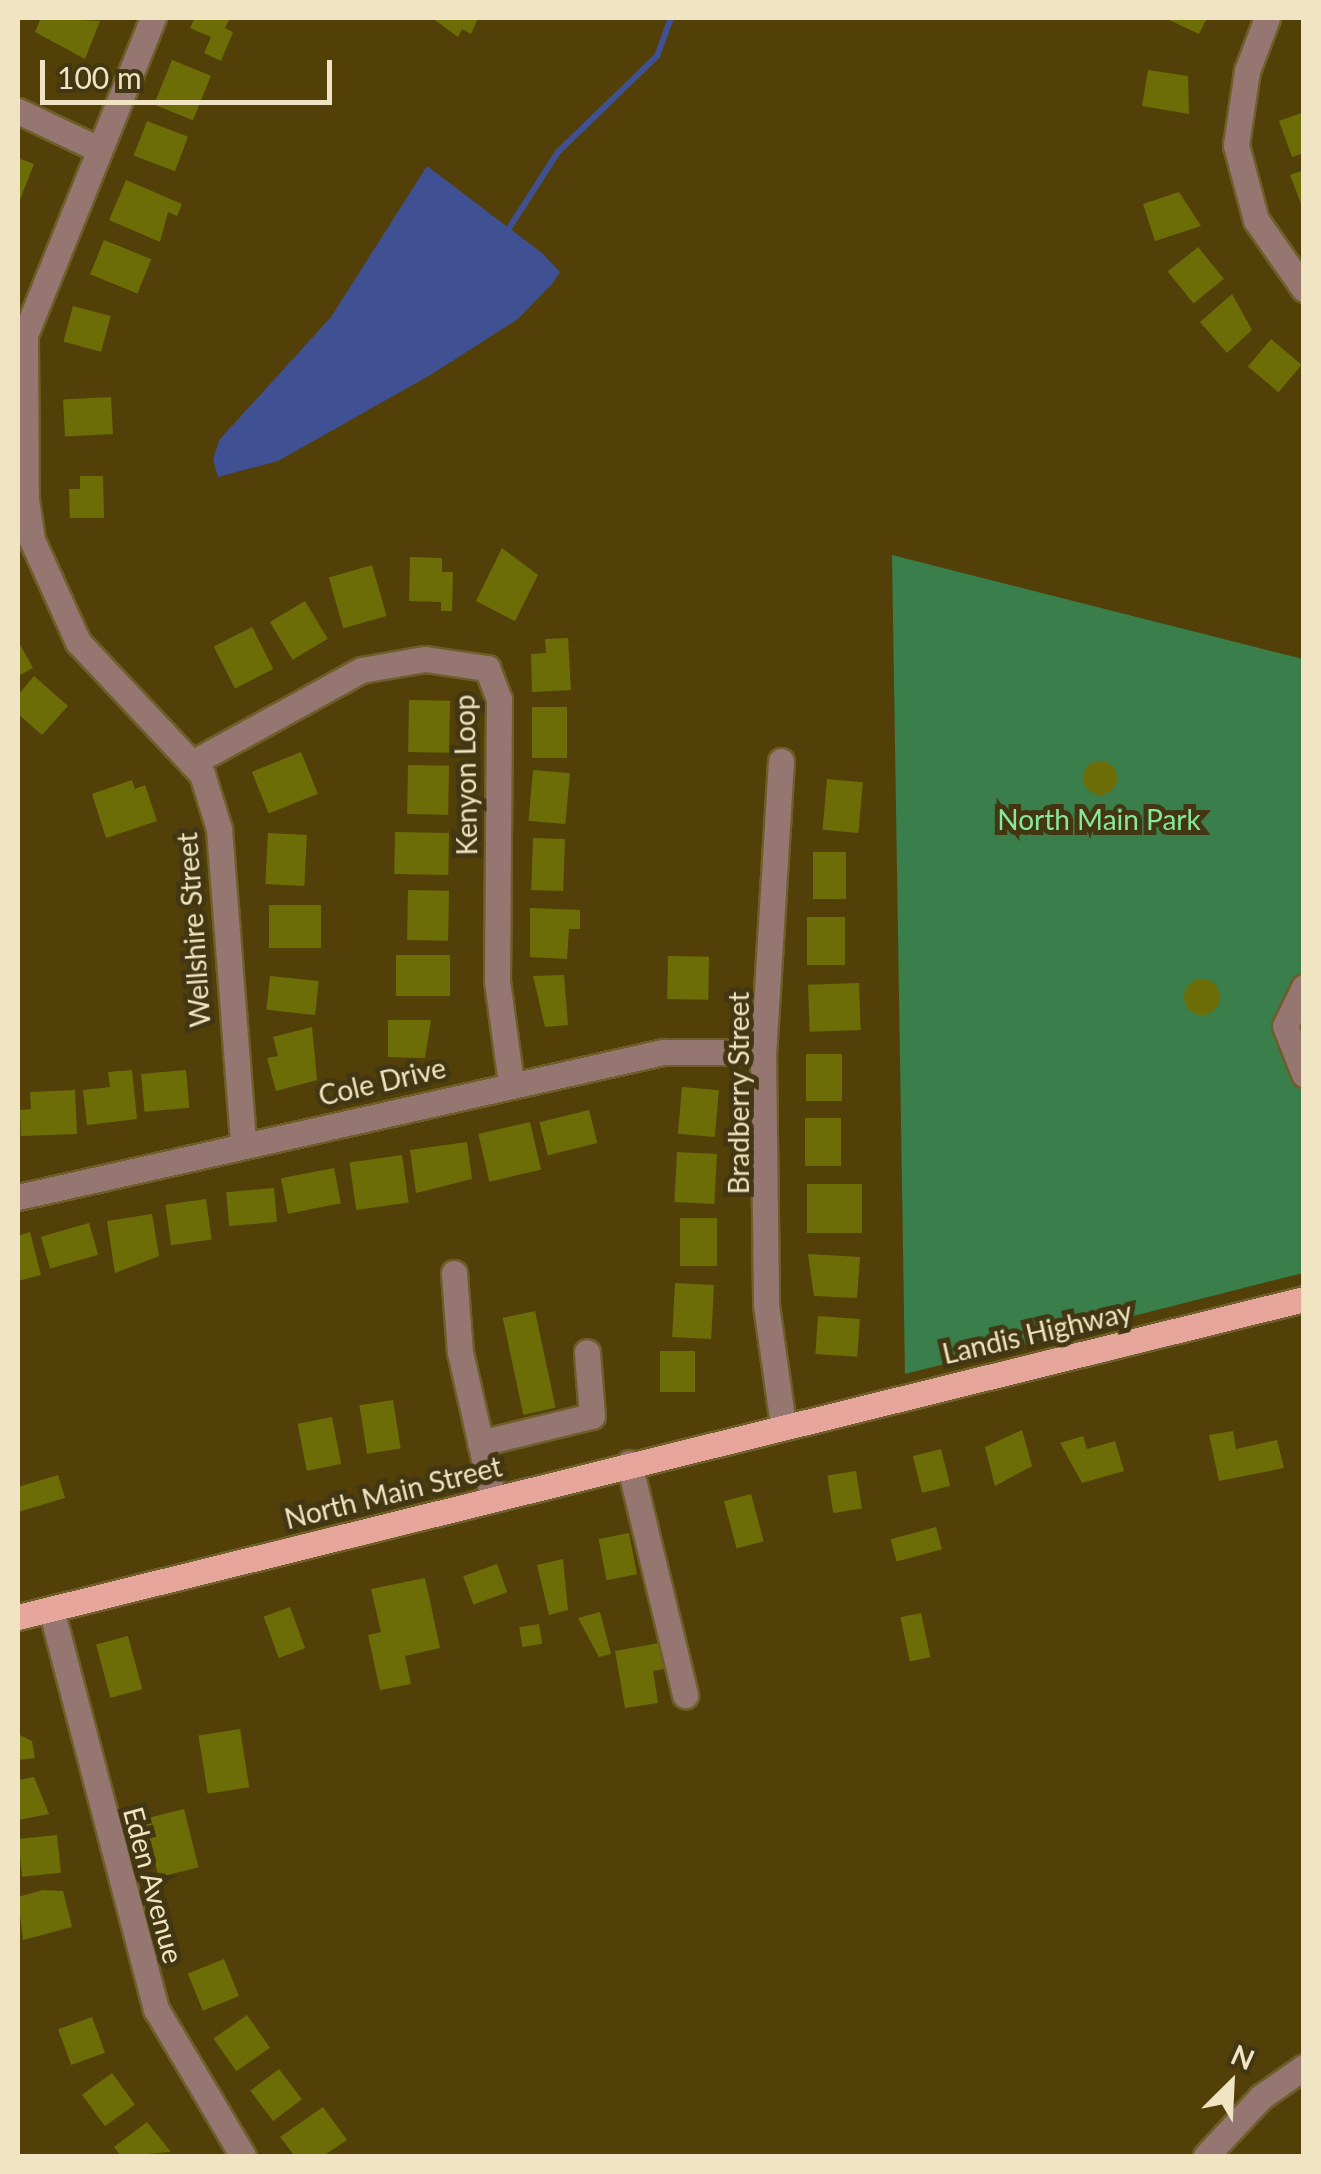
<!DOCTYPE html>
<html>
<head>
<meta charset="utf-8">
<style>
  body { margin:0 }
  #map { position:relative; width:1321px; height:2174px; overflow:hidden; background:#524008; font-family:Lato,sans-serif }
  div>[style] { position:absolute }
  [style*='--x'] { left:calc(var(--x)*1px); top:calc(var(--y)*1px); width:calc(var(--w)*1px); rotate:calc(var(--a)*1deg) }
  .green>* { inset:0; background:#397e4b }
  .water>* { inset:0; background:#3f5193 }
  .stream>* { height:6px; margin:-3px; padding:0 3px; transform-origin:3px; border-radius:3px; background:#3f5193 }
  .building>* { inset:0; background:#6c6d07; transform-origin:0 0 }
  .round { border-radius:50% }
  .roads { filter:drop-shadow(2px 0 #6e5e2a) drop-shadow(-2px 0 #6e5e2a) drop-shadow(0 2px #6e5e2a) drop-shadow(0 -2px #6e5e2a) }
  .minor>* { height:25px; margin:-12.5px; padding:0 12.5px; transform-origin:12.5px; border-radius:12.5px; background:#957670 }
  .major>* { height:25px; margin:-12.5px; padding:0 12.5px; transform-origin:12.5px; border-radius:12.5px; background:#e6a69b }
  span { translate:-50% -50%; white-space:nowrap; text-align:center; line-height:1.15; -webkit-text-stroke:10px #433713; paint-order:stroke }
  .street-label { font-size:28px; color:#f0e4c3 }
  .park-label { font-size:28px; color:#87e89d }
  .frame { position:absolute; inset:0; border:20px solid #f0e4c3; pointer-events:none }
  .north { position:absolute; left:1181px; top:2034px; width:100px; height:100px; -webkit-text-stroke:8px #433713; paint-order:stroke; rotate:24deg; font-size:28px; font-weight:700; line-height:40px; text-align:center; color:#f0e4c3 }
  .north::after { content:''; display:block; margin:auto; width:35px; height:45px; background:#f0e4c3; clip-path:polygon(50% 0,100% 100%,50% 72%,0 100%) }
  .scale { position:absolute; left:40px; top:60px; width:292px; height:45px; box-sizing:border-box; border:5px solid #f0e4c3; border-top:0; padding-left:12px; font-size:30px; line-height:35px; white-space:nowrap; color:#f0e4c3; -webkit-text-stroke:8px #433713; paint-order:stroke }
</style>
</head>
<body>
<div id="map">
  <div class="green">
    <i style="clip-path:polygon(892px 555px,1303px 659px,1303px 1273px,905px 1374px)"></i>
  </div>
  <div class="water">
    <i style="clip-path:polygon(427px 166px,542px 253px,560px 272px,552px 284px,518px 319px,432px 374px,278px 461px,218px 477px,213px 459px,220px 439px,331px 317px)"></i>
  </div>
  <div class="stream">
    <i style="--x:506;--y:233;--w:96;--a:-57.3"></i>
    <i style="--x:558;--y:152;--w:138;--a:-44.1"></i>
    <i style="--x:657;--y:56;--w:40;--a:-69.8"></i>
  </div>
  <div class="building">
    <i style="clip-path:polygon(41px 18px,100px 21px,85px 59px,35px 32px)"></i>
    <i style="clip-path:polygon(195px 18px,230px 18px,225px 28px,233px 32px,221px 61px,204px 53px,211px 37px,190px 28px)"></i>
    <i style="clip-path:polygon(432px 18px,478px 18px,471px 34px,462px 29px,458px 37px)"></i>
    <i style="clip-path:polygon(1165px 18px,1207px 18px,1199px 34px)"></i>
    <i style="left:172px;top:60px;width:42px;height:48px;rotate:22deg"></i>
    <i style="clip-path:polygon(1148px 70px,1188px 76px,1189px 114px,1142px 106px)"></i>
    <i style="clip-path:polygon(1304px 112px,1304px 153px,1292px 157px,1279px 121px)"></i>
    <i style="left:147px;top:121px;width:44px;height:37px;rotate:21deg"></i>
    <i style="clip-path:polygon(18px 158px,34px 164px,18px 205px)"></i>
    <i style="clip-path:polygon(1304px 170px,1304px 209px,1303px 209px,1290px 175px)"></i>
    <i style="clip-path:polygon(126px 180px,182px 204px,177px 216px,168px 212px,160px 242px,109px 220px)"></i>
    <i style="clip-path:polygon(1179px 192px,1201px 226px,1155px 241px,1143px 204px)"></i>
    <i style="left:104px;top:240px;width:51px;height:37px;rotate:22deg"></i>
    <i style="left:1198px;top:247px;width:41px;height:39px;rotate:51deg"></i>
    <i style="clip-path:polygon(1232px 294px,1252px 330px,1227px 353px,1200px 322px)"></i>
    <i style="left:73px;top:306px;width:39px;height:37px;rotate:15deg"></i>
    <i style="left:1271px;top:339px;width:40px;height:36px;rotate:40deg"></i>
    <i style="left:111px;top:397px;width:37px;height:48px;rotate:87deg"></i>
    <i style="clip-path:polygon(80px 476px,103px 476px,104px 518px,70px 518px,69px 489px,80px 489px)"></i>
    <i style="clip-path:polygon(502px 548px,538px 575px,515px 621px,476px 601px)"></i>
    <i style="clip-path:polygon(410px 557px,442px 558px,442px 572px,453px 572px,452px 611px,441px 611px,441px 602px,409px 601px)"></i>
    <i style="left:372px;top:565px;width:53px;height:45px;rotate:74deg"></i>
    <i style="left:305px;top:601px;width:44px;height:41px;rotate:59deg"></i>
    <i style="left:252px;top:627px;width:47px;height:43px;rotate:63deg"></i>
    <i style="clip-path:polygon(568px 638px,571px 690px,532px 692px,531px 654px,546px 653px,545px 639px)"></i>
    <i style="clip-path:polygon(18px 641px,33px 668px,18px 676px)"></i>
    <i style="clip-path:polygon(34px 676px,68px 706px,42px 735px,18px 714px,18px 695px)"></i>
    <i style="left:409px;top:700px;width:41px;height:52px;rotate:1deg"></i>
    <i style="left:532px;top:707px;width:35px;height:51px"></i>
    <i style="left:301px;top:752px;width:45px;height:53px;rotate:68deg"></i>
    <i class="round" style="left:1083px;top:761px;width:34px;height:34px"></i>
    <i style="left:408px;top:765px;width:41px;height:49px;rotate:1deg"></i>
    <i style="left:533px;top:770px;width:37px;height:51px;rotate:5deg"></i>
    <i style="left:827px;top:779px;width:36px;height:51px;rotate:5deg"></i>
    <i style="clip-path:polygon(132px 780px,135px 789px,145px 785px,157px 821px,106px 838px,92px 794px)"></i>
    <i style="left:395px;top:832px;width:54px;height:42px;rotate:1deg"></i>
    <i style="left:268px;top:833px;width:39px;height:51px;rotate:3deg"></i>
    <i style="left:533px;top:838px;width:32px;height:52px;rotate:2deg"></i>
    <i style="left:813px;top:852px;width:33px;height:47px"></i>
    <i style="left:408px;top:890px;width:41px;height:50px;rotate:1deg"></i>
    <i style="left:321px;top:905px;width:43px;height:52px;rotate:90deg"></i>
    <i style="clip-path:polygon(530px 908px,580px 910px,580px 929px,569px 929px,567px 959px,530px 957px)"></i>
    <i style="left:807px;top:917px;width:38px;height:48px"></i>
    <i style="left:396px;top:955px;width:54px;height:41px"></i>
    <i style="left:668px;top:956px;width:41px;height:43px;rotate:1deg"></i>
    <i style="clip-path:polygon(564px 975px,568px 1025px,545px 1027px,533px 976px)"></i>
    <i style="left:270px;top:976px;width:49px;height:34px;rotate:6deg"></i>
    <i class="round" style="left:1184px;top:979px;width:36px;height:36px"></i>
    <i style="left:859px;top:983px;width:47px;height:51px;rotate:88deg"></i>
    <i style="clip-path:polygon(388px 1020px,431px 1020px,425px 1058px,388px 1057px)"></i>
    <i style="clip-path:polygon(312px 1027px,317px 1080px,276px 1091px,267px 1058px,278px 1056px,273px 1037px)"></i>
    <i style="left:806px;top:1054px;width:36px;height:47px"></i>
    <i style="clip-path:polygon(132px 1070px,137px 1119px,87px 1125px,83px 1090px,110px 1087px,108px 1072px)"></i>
    <i style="left:186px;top:1070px;width:38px;height:45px;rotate:85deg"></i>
    <i style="left:682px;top:1087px;width:37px;height:47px;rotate:5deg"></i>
    <i style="clip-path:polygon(75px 1090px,77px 1134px,21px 1136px,20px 1110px,31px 1109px,30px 1092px)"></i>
    <i style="left:589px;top:1110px;width:34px;height:51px;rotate:76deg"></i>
    <i style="left:805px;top:1118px;width:36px;height:48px"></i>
    <i style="left:530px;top:1122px;width:49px;height:53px;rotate:77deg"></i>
    <i style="clip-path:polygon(467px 1142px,472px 1179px,416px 1193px,410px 1150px)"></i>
    <i style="left:677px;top:1152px;width:40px;height:50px;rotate:3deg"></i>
    <i style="left:402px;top:1155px;width:48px;height:53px;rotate:82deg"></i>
    <i style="left:334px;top:1168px;width:36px;height:54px;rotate:79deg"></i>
    <i style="left:807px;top:1184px;width:55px;height:49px"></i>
    <i style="left:274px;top:1188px;width:34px;height:48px;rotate:85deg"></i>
    <i style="left:206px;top:1199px;width:41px;height:41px;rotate:82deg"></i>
    <i style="clip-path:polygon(152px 1214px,159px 1256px,115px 1273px,107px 1221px)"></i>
    <i style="left:680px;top:1218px;width:37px;height:48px"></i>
    <i style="left:89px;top:1223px;width:33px;height:50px;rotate:74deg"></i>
    <i style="clip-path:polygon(30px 1232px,41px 1275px,18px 1281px,18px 1236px)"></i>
    <i style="clip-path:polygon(808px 1254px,860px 1257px,857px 1298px,814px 1296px)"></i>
    <i style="left:675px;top:1283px;width:39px;height:54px;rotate:3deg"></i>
    <i style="left:535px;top:1311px;width:99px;height:33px;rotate:78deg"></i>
    <i style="left:818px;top:1316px;width:42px;height:38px;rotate:4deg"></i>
    <i style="left:660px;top:1351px;width:35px;height:41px"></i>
    <i style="left:393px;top:1400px;width:49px;height:34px;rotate:81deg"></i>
    <i style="left:332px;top:1417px;width:48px;height:35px;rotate:79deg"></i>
    <i style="clip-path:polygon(1022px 1430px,1032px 1466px,995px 1486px,985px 1447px)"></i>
    <i style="clip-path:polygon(1233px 1431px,1236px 1449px,1277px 1440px,1284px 1468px,1219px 1481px,1209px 1435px)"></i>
    <i style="clip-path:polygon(1083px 1436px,1087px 1449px,1115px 1441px,1124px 1471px,1082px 1483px,1060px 1443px)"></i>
    <i style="left:941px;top:1449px;width:38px;height:29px;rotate:76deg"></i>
    <i style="left:856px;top:1471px;width:38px;height:29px;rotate:81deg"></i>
    <i style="clip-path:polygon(58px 1475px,65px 1498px,18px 1512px,18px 1487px)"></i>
    <i style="left:751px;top:1494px;width:49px;height:28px;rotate:75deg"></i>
    <i style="left:936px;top:1527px;width:23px;height:47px;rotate:75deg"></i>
    <i style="left:629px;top:1533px;width:42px;height:31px;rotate:79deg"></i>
    <i style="clip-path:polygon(563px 1559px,568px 1610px,549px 1615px,537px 1565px)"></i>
    <i style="left:497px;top:1564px;width:30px;height:36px;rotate:70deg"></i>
    <i style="clip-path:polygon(425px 1578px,440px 1648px,405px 1656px,411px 1684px,380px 1690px,368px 1635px,381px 1632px,371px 1589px)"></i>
    <i style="left:290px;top:1607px;width:44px;height:28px;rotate:70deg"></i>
    <i style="clip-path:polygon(600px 1612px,611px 1654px,599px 1657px,578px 1618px)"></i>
    <i style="left:921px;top:1613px;width:45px;height:21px;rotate:78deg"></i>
    <i style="left:539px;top:1624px;width:20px;height:20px;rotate:81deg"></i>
    <i style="left:128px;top:1636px;width:55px;height:33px;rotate:75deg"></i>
    <i style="clip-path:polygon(659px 1643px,664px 1669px,653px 1671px,658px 1703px,625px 1708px,615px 1651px)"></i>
    <i style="left:240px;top:1729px;width:59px;height:42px;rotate:81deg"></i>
    <i style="clip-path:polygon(18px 1734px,32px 1741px,35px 1758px,18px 1760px)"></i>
    <i style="clip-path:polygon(34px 1777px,49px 1814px,18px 1820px,18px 1780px)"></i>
    <i style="left:184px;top:1809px;width:60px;height:41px;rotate:76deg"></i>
    <i style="left:57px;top:1835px;width:38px;height:39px;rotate:84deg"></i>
    <i style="clip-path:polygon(43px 1890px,63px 1891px,72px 1927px,23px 1940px,18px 1897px)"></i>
    <i style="left:224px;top:1959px;width:40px;height:39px;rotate:68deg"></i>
    <i style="left:247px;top:2015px;width:40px;height:41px;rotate:55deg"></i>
    <i style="left:92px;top:2017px;width:38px;height:36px;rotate:70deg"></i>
    <i style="left:279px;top:2069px;width:38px;height:36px;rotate:53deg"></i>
    <i style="left:112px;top:2073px;width:39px;height:37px;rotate:54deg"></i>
    <i style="clip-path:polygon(323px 2107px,347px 2140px,323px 2156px,294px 2155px,280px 2137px)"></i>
    <i style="clip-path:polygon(147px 2122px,171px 2152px,121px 2156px,114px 2147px)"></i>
  </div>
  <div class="roads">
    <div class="minor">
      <i style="--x:153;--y:18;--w:342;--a:112"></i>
      <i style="--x:25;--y:335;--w:164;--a:89.7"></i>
      <i style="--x:26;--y:499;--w:41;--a:81.7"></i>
      <i style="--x:32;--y:540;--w:112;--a:65.7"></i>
      <i style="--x:78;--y:642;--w:181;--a:46.8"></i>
      <i style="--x:202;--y:774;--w:58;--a:72.8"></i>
      <i style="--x:219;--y:829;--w:316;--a:85.6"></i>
      <i style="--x:1267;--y:18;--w:57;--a:110.7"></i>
      <i style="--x:1247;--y:71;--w:75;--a:98.5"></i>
      <i style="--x:1236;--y:145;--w:78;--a:75.1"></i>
      <i style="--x:1256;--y:220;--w:84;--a:55.2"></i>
      <i style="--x:18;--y:111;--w:86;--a:25.4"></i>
      <i style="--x:781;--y:761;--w:292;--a:93.5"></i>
      <i style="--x:763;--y:1052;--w:253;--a:89.3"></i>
      <i style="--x:766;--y:1305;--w:120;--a:81.9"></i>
      <i style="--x:192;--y:763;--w:193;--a:-28.8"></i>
      <i style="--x:361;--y:670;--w:65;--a:-9.8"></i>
      <i style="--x:425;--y:659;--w:63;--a:8.3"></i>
      <i style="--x:487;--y:668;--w:33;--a:69"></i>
      <i style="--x:499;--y:699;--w:282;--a:90.4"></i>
      <i style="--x:497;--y:981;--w:103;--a:82.2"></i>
      <i style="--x:1304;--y:987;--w:43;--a:116"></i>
      <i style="--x:1285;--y:1026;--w:52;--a:68.4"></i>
      <i style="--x:18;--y:1197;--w:661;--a:-12.67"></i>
      <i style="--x:663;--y:1052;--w:100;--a:0"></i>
      <i style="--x:454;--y:1273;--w:79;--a:85.7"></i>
      <i style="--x:460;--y:1352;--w:150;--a:77.3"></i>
      <i style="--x:480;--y:1443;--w:115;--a:-13.6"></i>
      <i style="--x:592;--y:1416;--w:64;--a:-94.5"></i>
      <i style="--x:629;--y:1463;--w:239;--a:76.4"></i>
      <i style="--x:51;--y:1609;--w:414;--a:75.3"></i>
      <i style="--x:156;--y:2009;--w:171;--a:59.4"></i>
      <i style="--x:1206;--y:2156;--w:81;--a:-47"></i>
      <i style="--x:1261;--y:2097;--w:52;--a:-34.9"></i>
    </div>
    <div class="major">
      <i style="--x:18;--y:1617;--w:1325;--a:-13.89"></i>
    </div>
  </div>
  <div class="street-label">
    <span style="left:465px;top:775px;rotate:-91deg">Kenyon Loop</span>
    <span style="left:193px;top:930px;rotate:-94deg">Wellshire Street</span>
    <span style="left:382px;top:1081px;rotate:-13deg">Cole Drive</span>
    <span style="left:738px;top:1093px;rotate:-90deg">Bradberry Street</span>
    <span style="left:1037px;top:1332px;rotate:-13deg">Landis Highway</span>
    <span style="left:393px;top:1492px;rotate:-14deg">North Main Street</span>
    <span style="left:154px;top:1885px;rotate:75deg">Eden Avenue</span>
  </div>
  <div class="park-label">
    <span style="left:1099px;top:819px">North Main Park</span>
  </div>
  <div class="frame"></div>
  <div class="north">N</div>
  <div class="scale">100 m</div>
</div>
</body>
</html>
